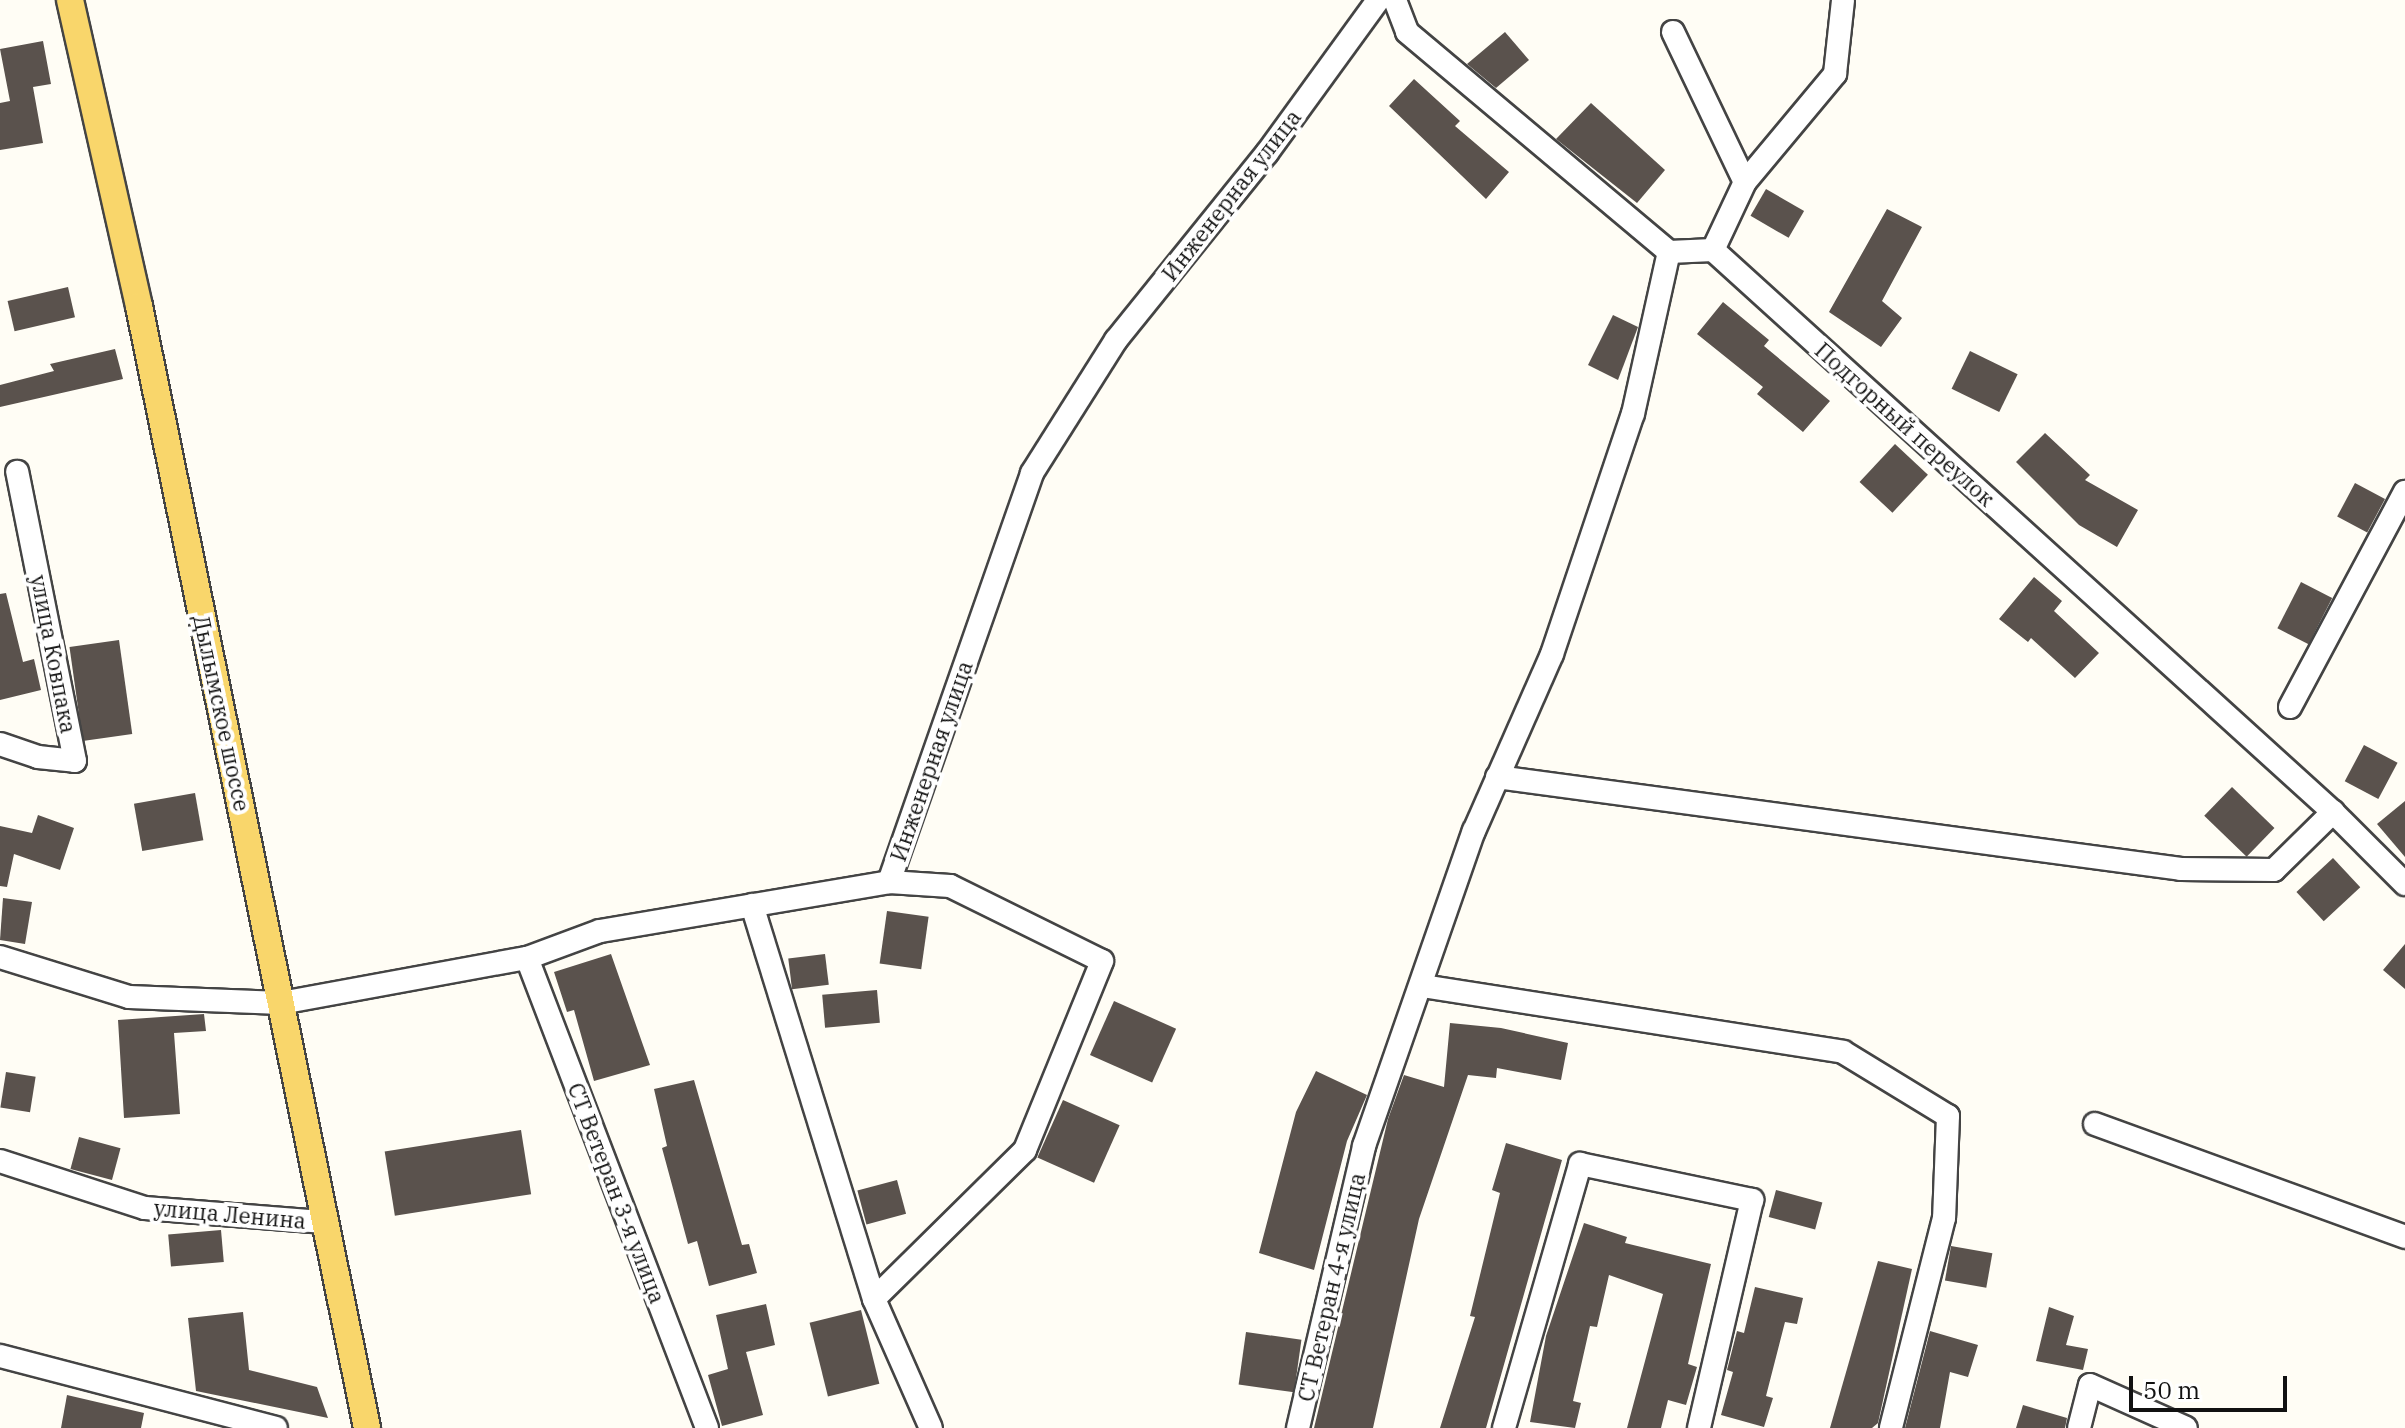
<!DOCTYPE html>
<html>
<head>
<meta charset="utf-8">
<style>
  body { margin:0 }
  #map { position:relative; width:2405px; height:1428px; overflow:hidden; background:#fffdf5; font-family:"IBM Plex Serif",serif }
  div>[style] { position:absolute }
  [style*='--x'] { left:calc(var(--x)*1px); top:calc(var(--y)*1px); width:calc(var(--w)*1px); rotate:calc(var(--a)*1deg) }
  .building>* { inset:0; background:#5a524d; transform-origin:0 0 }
  .roads { filter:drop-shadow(2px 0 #444) drop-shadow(-2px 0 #444) drop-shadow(0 2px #444) drop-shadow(0 -2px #444) }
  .minor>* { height:22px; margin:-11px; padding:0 11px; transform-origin:11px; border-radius:11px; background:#fff }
  .major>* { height:26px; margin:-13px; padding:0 13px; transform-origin:13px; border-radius:13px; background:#f9d66b }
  span { translate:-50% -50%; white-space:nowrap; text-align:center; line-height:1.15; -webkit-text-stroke:8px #fff; paint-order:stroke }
  .street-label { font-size:22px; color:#111 }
  .scale { position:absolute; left:2129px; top:1376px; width:158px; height:36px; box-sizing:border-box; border:4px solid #111; border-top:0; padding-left:10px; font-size:24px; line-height:28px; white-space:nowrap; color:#111; -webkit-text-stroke:6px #fff; paint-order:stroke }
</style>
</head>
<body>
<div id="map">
  <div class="building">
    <i style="clip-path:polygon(1505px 32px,1529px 60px,1496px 88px,1467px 64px)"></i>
    <i style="clip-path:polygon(43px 41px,51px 84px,33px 87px,43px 143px,0 150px,0 103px,10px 101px,0 49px)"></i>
    <i style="clip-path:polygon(1414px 79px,1460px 121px,1455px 126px,1509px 172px,1486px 199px,1389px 106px)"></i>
    <i style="clip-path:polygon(1591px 103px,1665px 170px,1637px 203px,1556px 139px)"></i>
    <i style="left:1766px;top:189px;width:44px;height:31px;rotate:30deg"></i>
    <i style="clip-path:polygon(1887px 209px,1922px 227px,1882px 301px,1902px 318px,1881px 347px,1829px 312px)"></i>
    <i style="left:68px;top:287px;width:31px;height:62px;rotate:77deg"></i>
    <i style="clip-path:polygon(1723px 302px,1769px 340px,1764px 346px,1830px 401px,1803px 432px,1757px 394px,1763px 387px,1697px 334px)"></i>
    <i style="clip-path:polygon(1613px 315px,1638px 327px,1618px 380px,1588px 365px)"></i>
    <i style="clip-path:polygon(115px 349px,123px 379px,0 407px,0 385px,54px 371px,50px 364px)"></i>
    <i style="left:1970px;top:351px;width:53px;height:42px;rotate:26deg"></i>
    <i style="clip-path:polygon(2045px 433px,2090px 475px,2085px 480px,2138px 510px,2117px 547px,2079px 525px,2016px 462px)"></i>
    <i style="left:1895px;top:444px;width:45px;height:52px;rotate:43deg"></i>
    <i style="left:2355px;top:483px;width:34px;height:38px;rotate:28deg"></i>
    <i style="clip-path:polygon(2034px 577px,2062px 601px,2054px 611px,2099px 653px,2075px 678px,2031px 638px,2028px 642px,1999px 619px)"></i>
    <i style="left:2301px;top:582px;width:35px;height:52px;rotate:27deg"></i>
    <i style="clip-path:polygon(6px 593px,23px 662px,34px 659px,41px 690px,0 700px,0 594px)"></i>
    <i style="left:119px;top:640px;width:95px;height:50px;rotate:82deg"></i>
    <i style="left:2364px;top:745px;width:38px;height:41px;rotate:28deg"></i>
    <i style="left:2232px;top:787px;width:59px;height:40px;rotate:44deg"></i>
    <i style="left:195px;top:793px;width:48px;height:62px;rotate:80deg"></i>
    <i style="clip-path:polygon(2405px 801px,2405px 857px,2377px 824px)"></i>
    <i style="clip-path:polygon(38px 815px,74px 828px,60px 870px,14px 854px,7px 887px,0 886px,0 826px,32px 833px)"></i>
    <i style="left:2333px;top:858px;width:40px;height:50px;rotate:47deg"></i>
    <i style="clip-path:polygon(3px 898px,32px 902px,25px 944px,0 940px)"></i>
    <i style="left:887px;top:911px;width:42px;height:53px;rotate:8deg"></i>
    <i style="clip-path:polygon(2405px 944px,2405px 989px,2383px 970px)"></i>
    <i style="clip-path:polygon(611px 954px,650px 1065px,594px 1081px,574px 1010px,567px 1012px,554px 972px)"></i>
    <i style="left:825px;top:954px;width:31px;height:37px;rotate:83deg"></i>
    <i style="left:877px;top:990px;width:33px;height:55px;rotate:85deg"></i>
    <i style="left:1114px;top:1001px;width:68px;height:59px;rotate:24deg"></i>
    <i style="clip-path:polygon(204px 1014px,206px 1031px,174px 1033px,180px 1114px,124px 1118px,118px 1020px)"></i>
    <i style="clip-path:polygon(1450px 1023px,1501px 1028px,1568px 1043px,1561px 1080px,1497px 1068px,1496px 1078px,1468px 1075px,1419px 1219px,1373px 1428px,1314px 1428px,1388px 1119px,1404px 1075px,1444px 1087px)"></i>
    <i style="clip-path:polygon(1316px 1071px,1367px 1095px,1347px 1141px,1314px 1270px,1259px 1253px,1296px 1112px)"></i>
    <i style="left:6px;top:1072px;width:30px;height:36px;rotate:9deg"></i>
    <i style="clip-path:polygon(694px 1080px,742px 1245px,749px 1244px,757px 1273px,709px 1286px,697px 1241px,688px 1244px,662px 1148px,667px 1146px,654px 1089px)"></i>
    <i style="left:1063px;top:1100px;width:62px;height:63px;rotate:24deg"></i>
    <i style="left:521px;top:1130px;width:65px;height:138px;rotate:81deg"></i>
    <i style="left:79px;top:1137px;width:43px;height:33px;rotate:15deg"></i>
    <i style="clip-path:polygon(1506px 1143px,1562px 1160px,1486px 1428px,1440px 1428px,1475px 1317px,1470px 1316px,1500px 1193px,1492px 1190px)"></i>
    <i style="left:897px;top:1180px;width:35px;height:41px;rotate:75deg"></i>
    <i style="left:1776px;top:1190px;width:48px;height:28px;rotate:15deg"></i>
    <i style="clip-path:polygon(1584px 1223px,1627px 1237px,1625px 1243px,1711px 1264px,1688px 1364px,1697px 1367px,1686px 1405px,1668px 1400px,1661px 1428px,1627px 1428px,1663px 1294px,1609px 1275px,1597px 1327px,1590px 1326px,1573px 1401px,1581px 1403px,1575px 1428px,1530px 1422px,1546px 1336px)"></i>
    <i style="left:221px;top:1230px;width:32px;height:53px;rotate:85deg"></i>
    <i style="left:1951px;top:1246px;width:42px;height:35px;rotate:10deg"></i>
    <i style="clip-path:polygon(1878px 1261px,1912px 1269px,1878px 1423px,1872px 1428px,1830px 1428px)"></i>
    <i style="clip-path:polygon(1755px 1287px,1803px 1298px,1797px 1324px,1785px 1322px,1766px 1396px,1773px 1398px,1764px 1427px,1721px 1415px,1733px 1372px,1727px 1370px,1737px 1331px,1744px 1333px)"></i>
    <i style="clip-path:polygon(766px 1304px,775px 1345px,746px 1352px,763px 1415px,722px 1426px,708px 1375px,728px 1369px,716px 1315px)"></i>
    <i style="clip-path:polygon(2049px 1307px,2074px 1316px,2066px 1345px,2088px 1349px,2083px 1370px,2036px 1361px)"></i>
    <i style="left:861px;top:1310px;width:76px;height:53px;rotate:76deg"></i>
    <i style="clip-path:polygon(243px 1312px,249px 1370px,317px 1387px,328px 1418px,196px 1391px,188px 1318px)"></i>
    <i style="clip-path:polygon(1930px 1331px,1978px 1345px,1968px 1377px,1950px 1372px,1940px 1428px,1905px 1428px)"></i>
    <i style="left:1246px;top:1332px;width:56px;height:53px;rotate:8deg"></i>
    <i style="clip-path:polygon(67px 1395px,144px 1413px,141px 1428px,61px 1428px)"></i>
    <i style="clip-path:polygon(2023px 1405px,2067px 1418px,2065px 1428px,2016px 1428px)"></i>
  </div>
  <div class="roads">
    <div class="minor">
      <i style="--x:1395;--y:0;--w:34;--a:69"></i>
      <i style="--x:1407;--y:32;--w:342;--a:40"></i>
      <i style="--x:1669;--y:252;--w:44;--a:-2.6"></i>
      <i style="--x:1713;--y:250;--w:837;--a:42.19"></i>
      <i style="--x:2333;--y:812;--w:102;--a:45"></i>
      <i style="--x:1673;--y:32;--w:166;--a:64.4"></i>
      <i style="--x:1713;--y:250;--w:75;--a:-64.8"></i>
      <i style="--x:1745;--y:182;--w:141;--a:-50.2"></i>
      <i style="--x:1835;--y:74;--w:74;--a:-83.8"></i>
      <i style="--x:2290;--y:707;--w:244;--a:-61.9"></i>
      <i style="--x:0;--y:744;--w:40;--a:18.9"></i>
      <i style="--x:38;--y:757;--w:37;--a:6"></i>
      <i style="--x:75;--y:761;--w:295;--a:-101.3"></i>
      <i style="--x:1497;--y:777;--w:690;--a:7.66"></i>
      <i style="--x:2181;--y:869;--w:93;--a:0.6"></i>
      <i style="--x:2274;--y:870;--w:83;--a:-44.5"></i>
      <i style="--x:752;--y:905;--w:412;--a:72.8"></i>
      <i style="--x:874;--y:1299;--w:141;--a:66.2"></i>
      <i style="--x:0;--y:957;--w:135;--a:17.2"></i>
      <i style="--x:129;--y:997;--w:152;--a:2.3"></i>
      <i style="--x:281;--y:1003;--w:250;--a:-10.4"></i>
      <i style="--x:527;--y:958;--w:78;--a:-20.3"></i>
      <i style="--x:600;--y:931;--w:293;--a:-9.6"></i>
      <i style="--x:889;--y:882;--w:433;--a:-70.7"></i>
      <i style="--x:1032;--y:473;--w:157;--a:-57.7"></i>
      <i style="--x:1116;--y:340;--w:240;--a:-51.1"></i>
      <i style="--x:1267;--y:153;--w:189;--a:-54"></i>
      <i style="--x:527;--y:958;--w:503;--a:69.04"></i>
      <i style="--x:1423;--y:986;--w:425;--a:8.9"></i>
      <i style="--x:1843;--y:1052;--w:123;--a:31.4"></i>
      <i style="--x:1948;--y:1116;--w:102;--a:92.2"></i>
      <i style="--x:1944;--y:1218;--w:217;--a:104.2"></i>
      <i style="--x:2095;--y:1124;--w:330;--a:20"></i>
      <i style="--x:0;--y:1161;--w:152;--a:18"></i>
      <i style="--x:145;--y:1208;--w:180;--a:4.5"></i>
      <i style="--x:874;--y:1299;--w:212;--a:-44.6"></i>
      <i style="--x:1025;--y:1150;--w:204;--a:-67.8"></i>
      <i style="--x:1102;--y:961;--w:169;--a:-153.7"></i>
      <i style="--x:950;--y:886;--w:61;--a:-176.2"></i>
      <i style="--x:0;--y:1356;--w:285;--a:14.6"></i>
      <i style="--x:1298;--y:1428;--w:290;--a:-76.8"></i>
      <i style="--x:1364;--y:1146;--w:334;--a:-70.8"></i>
      <i style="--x:1474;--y:831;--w:193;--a:-66.2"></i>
      <i style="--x:1552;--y:654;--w:253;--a:-71.4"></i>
      <i style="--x:1633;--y:414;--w:166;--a:-77.5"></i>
      <i style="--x:1504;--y:1428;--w:275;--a:-73.9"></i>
      <i style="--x:1580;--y:1164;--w:176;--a:11.8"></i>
      <i style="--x:1752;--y:1200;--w:234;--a:103.1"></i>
      <i style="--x:2079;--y:1428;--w:44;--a:-75.7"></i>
      <i style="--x:2090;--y:1385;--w:105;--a:24.1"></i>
    </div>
    <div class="major">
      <i style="--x:70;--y:0;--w:314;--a:77.3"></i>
      <i style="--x:139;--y:306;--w:1145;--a:78.51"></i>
    </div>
  </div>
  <div class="street-label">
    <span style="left:1231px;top:195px;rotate:-52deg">Инженерная улица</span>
    <span style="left:1905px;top:424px;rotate:42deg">Подгорный переулок</span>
    <span style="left:54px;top:654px;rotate:79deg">улица Ковпака</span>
    <span style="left:222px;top:713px;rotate:78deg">Дылымское шоссе</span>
    <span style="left:931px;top:761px;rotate:-71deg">Инженерная улица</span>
    <span style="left:617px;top:1193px;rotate:69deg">СТ Ветеран 3-я улица</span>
    <span style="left:230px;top:1214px;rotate:5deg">улица Ленина</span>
    <span style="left:1331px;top:1287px;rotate:-77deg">СТ Ветеран 4-я улица</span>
  </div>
  <div class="scale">50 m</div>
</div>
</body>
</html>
